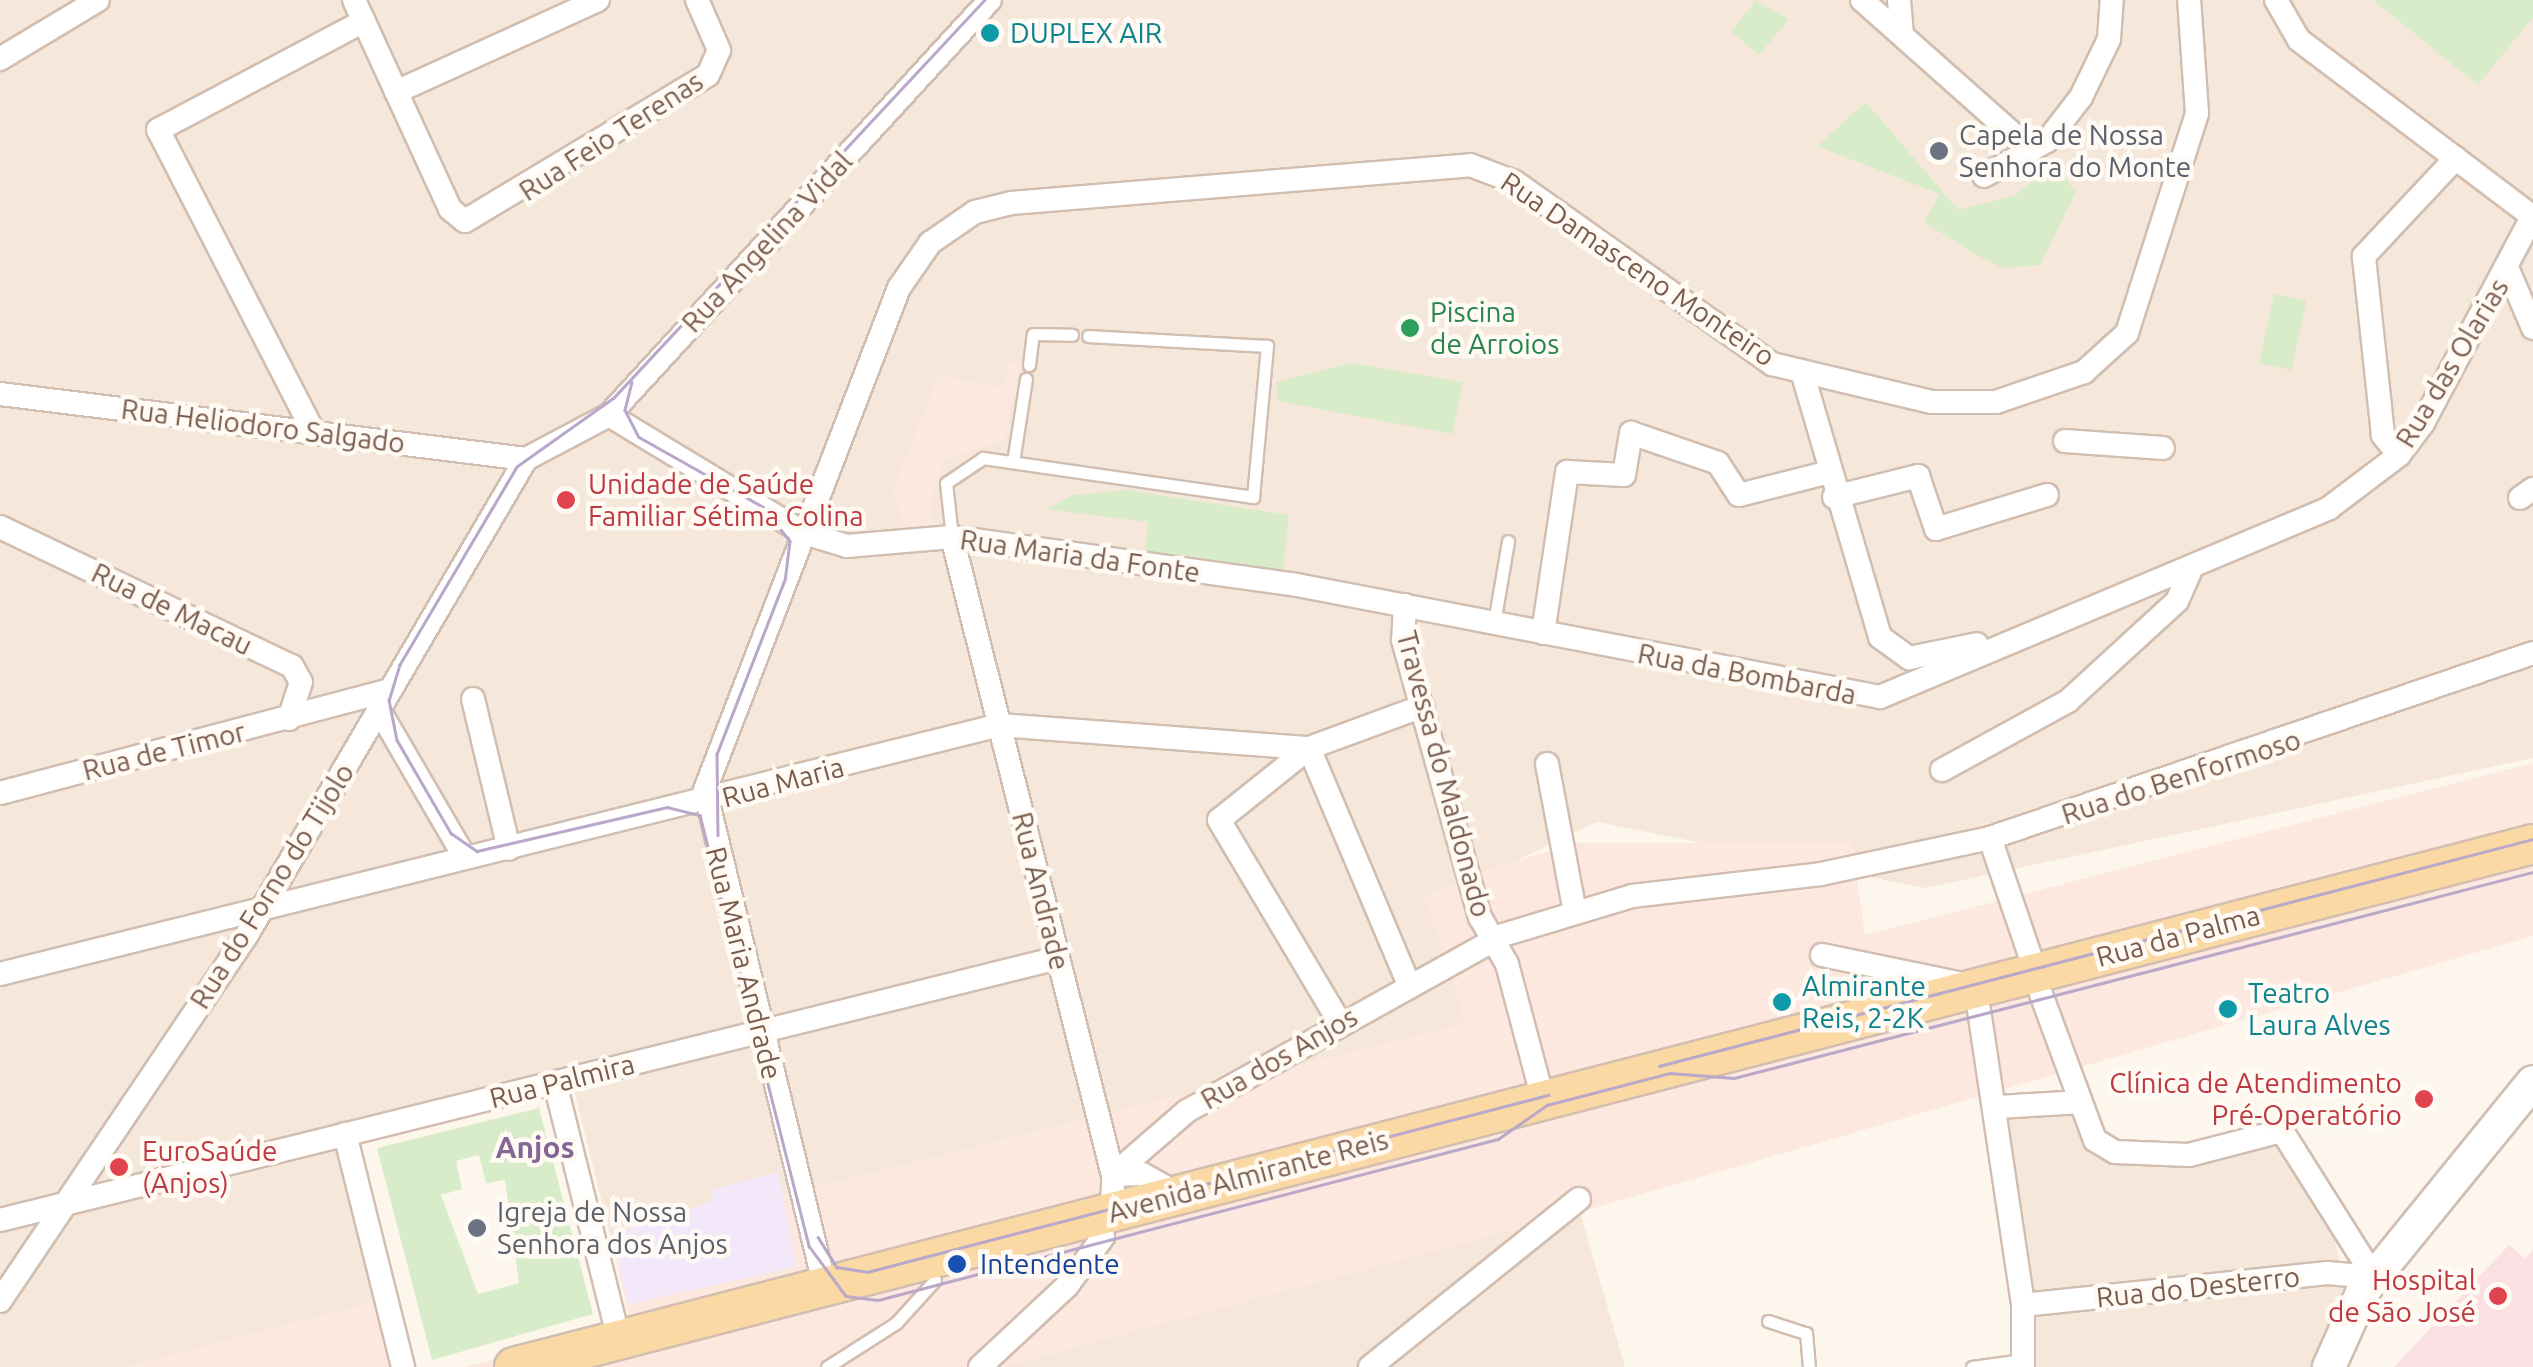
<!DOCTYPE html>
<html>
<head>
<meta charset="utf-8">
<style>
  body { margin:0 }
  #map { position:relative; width:2533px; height:1367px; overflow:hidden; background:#fdf6ec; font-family:Ubuntu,sans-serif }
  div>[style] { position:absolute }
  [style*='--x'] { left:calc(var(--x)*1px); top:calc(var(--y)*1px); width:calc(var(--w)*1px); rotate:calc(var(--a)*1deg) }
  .residential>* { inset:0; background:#f5e8da }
  .commercial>* { inset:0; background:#fde8e0 }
  .education>* { inset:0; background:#f3e8fa }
  .medical>* { inset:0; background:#fbdfe3 }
  .green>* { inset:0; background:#d8ecc9; transform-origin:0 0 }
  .roads { filter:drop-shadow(2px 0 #d1beb0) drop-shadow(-2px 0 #d1beb0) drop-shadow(0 2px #d1beb0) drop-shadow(0 -2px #d1beb0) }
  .lane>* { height:11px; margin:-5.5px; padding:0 5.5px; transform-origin:5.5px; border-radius:5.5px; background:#fff }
  .street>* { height:22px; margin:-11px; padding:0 11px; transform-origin:11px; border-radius:11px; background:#fff }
  .secondary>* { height:32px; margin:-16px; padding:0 16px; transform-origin:16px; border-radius:16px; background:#fff }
  .primary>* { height:38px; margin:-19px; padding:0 19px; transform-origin:19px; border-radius:19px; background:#fbd9a5 }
  .tram>* { height:2.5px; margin:-1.25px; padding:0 1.25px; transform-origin:1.25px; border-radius:1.25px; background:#b9a8c9 }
  .dots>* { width:28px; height:28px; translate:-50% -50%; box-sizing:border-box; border:5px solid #fffaf3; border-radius:50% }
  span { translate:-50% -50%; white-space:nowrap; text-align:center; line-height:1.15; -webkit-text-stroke:9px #fffaf3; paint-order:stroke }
  .culture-label { font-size:28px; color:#0d838f }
  .left { translate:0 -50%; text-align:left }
  .worship-label { font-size:28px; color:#5b616d }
  .street-label { font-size:28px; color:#7a5c4d }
  .leisure-label { font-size:28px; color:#27864d }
  .health-label { font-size:28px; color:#be3a42 }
  .right { translate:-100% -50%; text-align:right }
  .transit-label { font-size:28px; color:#164399 }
  .neighbourhood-label { font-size:30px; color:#846695; font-weight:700 }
</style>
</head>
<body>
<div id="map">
  <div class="residential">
    <i style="clip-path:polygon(0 0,2533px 0,2533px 758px,1925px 888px,1597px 822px,1436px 899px,1467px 1023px,611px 1239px,572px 1082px,334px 1140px,375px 1302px,128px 1367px,0 1367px)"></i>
    <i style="clip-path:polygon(2077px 1111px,2105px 1157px,2287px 1141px,2329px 1220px,2348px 1289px,2318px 1367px,2036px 1367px,2001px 1113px)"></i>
    <i style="clip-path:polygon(1580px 1212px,1625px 1367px,1002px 1367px,1427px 1250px)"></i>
  </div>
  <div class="commercial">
    <i style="clip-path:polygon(1010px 362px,1019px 363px,1005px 439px,944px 461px,933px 487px,932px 533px,905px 533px,893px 489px,939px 376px,1001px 387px)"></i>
    <i style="clip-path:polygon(2533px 763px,2533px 936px,1580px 1212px,1002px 1367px,465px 1367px,631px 1325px,611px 1239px,1466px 1023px,1424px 896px,1495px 867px,1578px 843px,1852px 843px,1865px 935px)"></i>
    <i style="clip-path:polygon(375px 1302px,393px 1367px,128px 1367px)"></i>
  </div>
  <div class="education">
    <i style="clip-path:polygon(778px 1172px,796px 1267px,629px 1304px,612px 1237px,675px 1205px,682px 1214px,713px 1200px,711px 1190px)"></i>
  </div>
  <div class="medical">
    <i style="clip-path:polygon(2509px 1245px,2525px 1259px,2533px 1250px,2533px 1367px,2394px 1367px)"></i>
  </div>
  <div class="green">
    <i style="clip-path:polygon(2373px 0,2533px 0,2533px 17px,2478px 85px)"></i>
    <i style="clip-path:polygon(1756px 1px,1789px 19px,1759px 55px,1731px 31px)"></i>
    <i style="clip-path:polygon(1866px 102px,1958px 210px,2014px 196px,2053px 163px,2076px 192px,2040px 265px,2003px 268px,1978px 256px,1924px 222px,1940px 194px,1817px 146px)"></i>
    <i style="left:2274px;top:294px;width:33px;height:71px;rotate:12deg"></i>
    <i style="clip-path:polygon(1351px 363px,1463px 382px,1452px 434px,1277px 401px,1277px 382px)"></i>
    <i style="clip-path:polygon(1125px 490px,1289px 515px,1283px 570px,1144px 559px,1148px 522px,1045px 509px,1073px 495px)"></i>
    <i style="clip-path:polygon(evenodd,539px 1108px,593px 1314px,432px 1360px,377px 1148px,539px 1108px,479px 1155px,486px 1183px,505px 1180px,519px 1283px,478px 1294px,441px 1195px,462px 1189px,456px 1161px,479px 1155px)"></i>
  </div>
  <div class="roads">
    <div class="lane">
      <i style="--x:1029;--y:365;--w:31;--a:-83"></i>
      <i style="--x:1033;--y:334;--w:39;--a:1"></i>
      <i style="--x:1013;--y:462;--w:84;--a:-81.1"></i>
      <i style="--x:952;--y:537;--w:54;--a:-96.3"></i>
      <i style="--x:946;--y:483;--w:45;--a:-34"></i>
      <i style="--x:983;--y:458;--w:273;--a:8.2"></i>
      <i style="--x:1253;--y:497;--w:152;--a:-84.7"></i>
      <i style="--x:1267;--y:346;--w:179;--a:-176.8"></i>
      <i style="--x:1494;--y:623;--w:83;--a:-80.3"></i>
      <i style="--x:1768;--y:1321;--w:40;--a:18"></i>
      <i style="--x:1806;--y:1333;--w:34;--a:85"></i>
      <i style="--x:827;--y:1367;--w:82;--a:-32.5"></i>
      <i style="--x:896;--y:1323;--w:58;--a:-47.8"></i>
      <i style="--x:1972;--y:1367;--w:49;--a:-8.1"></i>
    </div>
    <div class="street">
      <i style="--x:354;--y:0;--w:230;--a:65.3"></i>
      <i style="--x:450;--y:209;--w:19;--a:39"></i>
      <i style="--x:465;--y:221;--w:283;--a:-31"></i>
      <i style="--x:708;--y:75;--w:27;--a:-66"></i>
      <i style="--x:719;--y:50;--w:55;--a:-113.7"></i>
      <i style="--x:1862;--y:0;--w:226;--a:41.6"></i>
      <i style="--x:1899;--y:0;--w:35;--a:85"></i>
      <i style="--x:2276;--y:0;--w:46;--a:60.1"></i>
      <i style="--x:2299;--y:40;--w:292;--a:37.1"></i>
      <i style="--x:0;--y:59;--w:114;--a:-31"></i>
      <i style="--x:396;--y:92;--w:222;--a:-24.5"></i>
      <i style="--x:1984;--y:176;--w:72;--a:-29.1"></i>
      <i style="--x:2047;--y:141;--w:56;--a:-52.3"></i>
      <i style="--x:2081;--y:97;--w:64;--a:-64.2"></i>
      <i style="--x:2109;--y:39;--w:39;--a:-86"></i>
      <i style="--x:2508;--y:270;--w:63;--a:66.7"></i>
      <i style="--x:1803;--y:375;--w:273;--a:73.6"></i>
      <i style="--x:1880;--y:637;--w:36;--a:36"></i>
      <i style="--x:1909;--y:658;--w:69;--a:-11.6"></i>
      <i style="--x:0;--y:394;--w:530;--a:7.04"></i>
      <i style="--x:609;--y:415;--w:228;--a:31.2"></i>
      <i style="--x:804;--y:533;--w:45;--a:16.8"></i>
      <i style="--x:847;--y:546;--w:105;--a:-4.9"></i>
      <i style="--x:952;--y:537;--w:348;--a:7.9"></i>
      <i style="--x:1297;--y:585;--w:594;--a:10.87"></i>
      <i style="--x:1880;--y:697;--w:487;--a:-22.8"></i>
      <i style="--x:2329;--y:508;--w:88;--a:-37.1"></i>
      <i style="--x:2399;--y:455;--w:40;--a:-53"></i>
      <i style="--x:2423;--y:423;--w:235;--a:-62.1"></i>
      <i style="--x:314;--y:433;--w:341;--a:-117.2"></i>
      <i style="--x:158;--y:130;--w:233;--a:-27.9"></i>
      <i style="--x:2065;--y:441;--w:98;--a:4.1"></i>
      <i style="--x:2399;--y:455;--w:26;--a:-129"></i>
      <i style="--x:2383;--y:435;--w:180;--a:-96.1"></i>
      <i style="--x:2364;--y:256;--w:134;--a:-46.8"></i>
      <i style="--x:526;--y:459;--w:94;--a:-27.9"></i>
      <i style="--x:609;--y:415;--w:563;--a:-47.45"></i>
      <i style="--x:1834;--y:497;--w:87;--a:-14"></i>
      <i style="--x:1918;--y:476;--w:56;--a:71.2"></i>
      <i style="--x:1936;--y:529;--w:116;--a:-17"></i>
      <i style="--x:2520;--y:498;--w:16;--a:-35"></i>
      <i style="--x:0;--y:527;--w:323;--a:25.5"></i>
      <i style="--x:292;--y:666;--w:18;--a:61"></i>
      <i style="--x:301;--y:682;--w:39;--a:108"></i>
      <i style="--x:952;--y:537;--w:658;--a:75.84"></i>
      <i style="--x:1113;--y:1175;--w:29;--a:-2"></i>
      <i style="--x:1142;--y:1174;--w:43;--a:28.9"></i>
      <i style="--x:1405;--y:605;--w:35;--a:93"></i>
      <i style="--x:1403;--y:640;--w:288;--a:74.5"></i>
      <i style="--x:1480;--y:917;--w:54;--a:60.1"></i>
      <i style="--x:1507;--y:964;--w:137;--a:75.1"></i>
      <i style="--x:1543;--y:633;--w:163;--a:-81.5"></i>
      <i style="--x:1567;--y:472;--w:57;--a:3"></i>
      <i style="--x:1624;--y:475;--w:43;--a:-80.5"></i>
      <i style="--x:1631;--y:433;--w:92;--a:19"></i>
      <i style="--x:1718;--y:463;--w:38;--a:57"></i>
      <i style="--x:1739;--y:495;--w:90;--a:-14.2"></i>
      <i style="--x:473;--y:699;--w:154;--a:76.5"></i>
      <i style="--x:379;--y:710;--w:171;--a:59.8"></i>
      <i style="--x:1309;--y:748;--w:115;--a:141.3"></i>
      <i style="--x:1219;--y:820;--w:236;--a:59.2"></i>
      <i style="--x:1309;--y:748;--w:257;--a:67.1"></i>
      <i style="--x:1547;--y:764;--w:151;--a:79.3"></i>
      <i style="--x:1942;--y:770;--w:144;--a:-28.7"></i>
      <i style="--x:2068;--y:701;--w:148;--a:-42.5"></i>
      <i style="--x:2177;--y:601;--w:32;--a:-66"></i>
      <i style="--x:0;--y:793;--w:404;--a:-14.8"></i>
      <i style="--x:1990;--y:838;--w:143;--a:71.2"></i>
      <i style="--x:1822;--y:955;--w:149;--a:11.6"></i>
      <i style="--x:0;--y:974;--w:1031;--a:-13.98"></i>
      <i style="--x:1000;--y:725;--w:310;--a:4.3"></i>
      <i style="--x:1309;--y:748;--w:121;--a:-20.2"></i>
      <i style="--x:2041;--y:994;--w:156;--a:69.7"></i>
      <i style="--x:2095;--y:1140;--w:23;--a:31"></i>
      <i style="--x:2115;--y:1152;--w:74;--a:2.3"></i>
      <i style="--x:2189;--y:1155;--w:96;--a:-14.5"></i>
      <i style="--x:2282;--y:1131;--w:173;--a:57.8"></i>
      <i style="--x:1979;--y:1010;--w:298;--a:81.5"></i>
      <i style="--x:2023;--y:1305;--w:62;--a:90"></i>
      <i style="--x:555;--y:1083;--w:265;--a:76"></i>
      <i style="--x:1996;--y:1107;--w:83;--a:-3.4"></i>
      <i style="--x:345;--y:1134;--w:240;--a:76"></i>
      <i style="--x:1112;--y:1212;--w:37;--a:-88"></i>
      <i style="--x:1113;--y:1175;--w:98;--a:-40.9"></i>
      <i style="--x:1187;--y:1111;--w:362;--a:-29.1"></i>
      <i style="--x:1503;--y:935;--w:135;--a:-16.8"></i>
      <i style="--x:1632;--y:896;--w:190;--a:-6.6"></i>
      <i style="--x:1821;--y:874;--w:173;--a:-12"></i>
      <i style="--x:1990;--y:838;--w:574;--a:-18.81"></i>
      <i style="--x:0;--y:1220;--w:1090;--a:-13.91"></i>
      <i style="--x:825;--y:1287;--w:511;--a:-103.57"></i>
      <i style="--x:705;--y:790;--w:538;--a:-68.87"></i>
      <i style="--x:899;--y:288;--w:55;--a:-55.4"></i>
      <i style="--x:930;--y:243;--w:55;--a:-34.6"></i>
      <i style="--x:975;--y:212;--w:37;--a:-14"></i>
      <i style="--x:1011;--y:203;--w:461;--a:-4.7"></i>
      <i style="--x:1470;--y:165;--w:48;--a:20.7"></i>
      <i style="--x:1515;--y:182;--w:315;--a:35.3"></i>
      <i style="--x:1772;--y:364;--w:164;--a:13.4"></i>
      <i style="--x:1932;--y:402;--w:64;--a:0"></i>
      <i style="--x:1996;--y:402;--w:93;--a:-18.8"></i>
      <i style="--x:2084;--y:372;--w:58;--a:-42.2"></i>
      <i style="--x:2127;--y:333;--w:231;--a:-72.3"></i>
      <i style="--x:2197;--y:113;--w:113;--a:-94"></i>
      <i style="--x:0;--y:1301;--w:444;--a:-56"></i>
      <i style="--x:248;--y:933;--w:550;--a:-59.61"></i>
      <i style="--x:2023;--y:1305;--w:306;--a:-6"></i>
      <i style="--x:2327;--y:1273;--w:47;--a:4.9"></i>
      <i style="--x:980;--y:1367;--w:119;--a:-43"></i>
      <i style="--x:1067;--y:1286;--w:61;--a:-53.7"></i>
      <i style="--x:1370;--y:1367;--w:268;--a:-38.8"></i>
    </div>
    <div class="secondary">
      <i style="--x:2329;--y:1367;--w:83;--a:-65.9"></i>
      <i style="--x:2363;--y:1291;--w:269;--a:-50.9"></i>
    </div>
    <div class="primary">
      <i style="--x:514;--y:1367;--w:2086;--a:-14.52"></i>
    </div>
  </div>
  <div class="tram">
    <i style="--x:985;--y:0;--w:544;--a:132.99"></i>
    <i style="--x:614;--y:398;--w:119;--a:144.6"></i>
    <i style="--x:517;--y:467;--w:230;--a:120.6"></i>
    <i style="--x:400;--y:665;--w:37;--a:107"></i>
    <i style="--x:389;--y:700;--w:41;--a:78.7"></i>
    <i style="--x:397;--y:740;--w:108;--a:59.9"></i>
    <i style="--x:451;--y:833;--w:32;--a:35"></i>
    <i style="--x:477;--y:851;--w:195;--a:-13"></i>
    <i style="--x:667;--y:807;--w:34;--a:14"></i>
    <i style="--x:700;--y:815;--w:445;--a:75.8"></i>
    <i style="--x:809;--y:1246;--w:62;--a:53.5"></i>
    <i style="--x:846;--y:1296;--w:32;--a:7"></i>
    <i style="--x:878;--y:1300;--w:641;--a:-14.56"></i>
    <i style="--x:1498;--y:1139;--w:60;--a:-34.8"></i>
    <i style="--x:1547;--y:1105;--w:127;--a:-14.6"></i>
    <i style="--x:1670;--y:1073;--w:64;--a:4.5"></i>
    <i style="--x:1734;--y:1078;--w:825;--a:-14.46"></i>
    <i style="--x:632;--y:382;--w:29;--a:104"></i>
    <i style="--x:625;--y:410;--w:30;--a:63"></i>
    <i style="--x:639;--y:437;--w:142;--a:29.4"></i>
    <i style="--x:763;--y:507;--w:43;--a:51.5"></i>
    <i style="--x:790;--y:541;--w:39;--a:97"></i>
    <i style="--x:785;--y:580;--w:187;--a:111.3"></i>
    <i style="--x:717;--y:754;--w:81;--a:89.3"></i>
    <i style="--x:1659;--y:1066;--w:903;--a:-14.56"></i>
    <i style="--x:818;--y:1237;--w:36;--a:58"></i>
    <i style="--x:837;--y:1267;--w:30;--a:9"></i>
    <i style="--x:867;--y:1272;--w:704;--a:-14.57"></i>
  </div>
  <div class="dots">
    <i style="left:990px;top:33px;background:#0f9aa8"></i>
    <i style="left:1939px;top:151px;background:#6b7280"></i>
    <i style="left:1410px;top:328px;background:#2e9e5b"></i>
    <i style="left:566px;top:500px;background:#e0444e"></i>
    <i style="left:1782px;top:1002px;background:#0f9aa8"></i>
    <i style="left:2228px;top:1009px;background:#0f9aa8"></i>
    <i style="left:2424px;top:1099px;background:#e0444e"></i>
    <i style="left:119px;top:1167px;background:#e0444e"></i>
    <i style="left:477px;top:1228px;background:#6b7280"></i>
    <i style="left:957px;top:1264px;background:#1a4fb4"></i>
    <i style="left:2498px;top:1296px;background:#e0444e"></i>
  </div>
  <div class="culture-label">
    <span class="left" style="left:1010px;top:33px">DUPLEX AIR</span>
    <span class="left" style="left:1802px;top:1002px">Almirante<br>Reis, 2-2K</span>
    <span class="left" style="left:2248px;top:1009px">Teatro<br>Laura Alves</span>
  </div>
  <div class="worship-label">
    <span class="left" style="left:1959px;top:151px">Capela de Nossa<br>Senhora do Monte</span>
    <span class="left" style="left:497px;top:1228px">Igreja de Nossa<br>Senhora dos Anjos</span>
  </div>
  <div class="street-label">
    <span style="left:611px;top:136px;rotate:-33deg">Rua Feio Terenas</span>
    <span style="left:767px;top:242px;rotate:-47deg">Rua Angelina Vidal</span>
    <span style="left:1638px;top:269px;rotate:34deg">Rua Damasceno Monteiro</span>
    <span style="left:2452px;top:363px;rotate:-59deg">Rua das Olarias</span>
    <span style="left:263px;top:426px;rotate:7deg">Rua Heliodoro Salgado</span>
    <span style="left:1080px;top:556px;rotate:8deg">Rua Maria da Fonte</span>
    <span style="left:172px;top:609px;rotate:26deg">Rua de Macau</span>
    <span style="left:1747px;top:674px;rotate:11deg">Rua da Bombarda</span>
    <span style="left:164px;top:751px;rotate:-14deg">Rua de Timor</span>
    <span style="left:1444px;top:774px;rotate:75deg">Travessa do Maldonado</span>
    <span style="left:2181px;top:777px;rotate:-18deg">Rua do Benformoso</span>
    <span style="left:783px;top:782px;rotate:-15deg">Rua Maria</span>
    <span style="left:272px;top:886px;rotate:-58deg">Rua do Forno do Tijolo</span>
    <span style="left:1041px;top:891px;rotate:76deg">Rua Andrade</span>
    <span style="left:2178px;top:936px;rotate:-15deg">Rua da Palma</span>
    <span style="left:744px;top:963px;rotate:76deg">Rua Maria Andrade</span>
    <span style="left:1279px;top:1058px;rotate:-30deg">Rua dos Anjos</span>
    <span style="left:562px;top:1081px;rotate:-14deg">Rua Palmira</span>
    <span style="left:1248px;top:1176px;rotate:-15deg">Avenida Almirante Reis</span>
    <span style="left:2198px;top:1287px;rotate:-6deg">Rua do Desterro</span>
  </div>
  <div class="leisure-label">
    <span class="left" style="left:1430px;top:328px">Piscina<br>de Arroios</span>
  </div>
  <div class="health-label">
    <span class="left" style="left:588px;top:500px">Unidade de Saúde<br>Familiar Sétima Colina</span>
    <span class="right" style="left:2402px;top:1099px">Clínica de Atendimento<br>Pré-Operatório</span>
    <span class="left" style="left:142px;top:1167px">EuroSaúde<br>(Anjos)</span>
    <span class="right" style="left:2476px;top:1296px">Hospital<br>de São José</span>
  </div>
  <div class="transit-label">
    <span class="left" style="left:980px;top:1264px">Intendente</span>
  </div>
  <div class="neighbourhood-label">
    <span style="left:535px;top:1147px">Anjos</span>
  </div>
</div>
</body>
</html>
